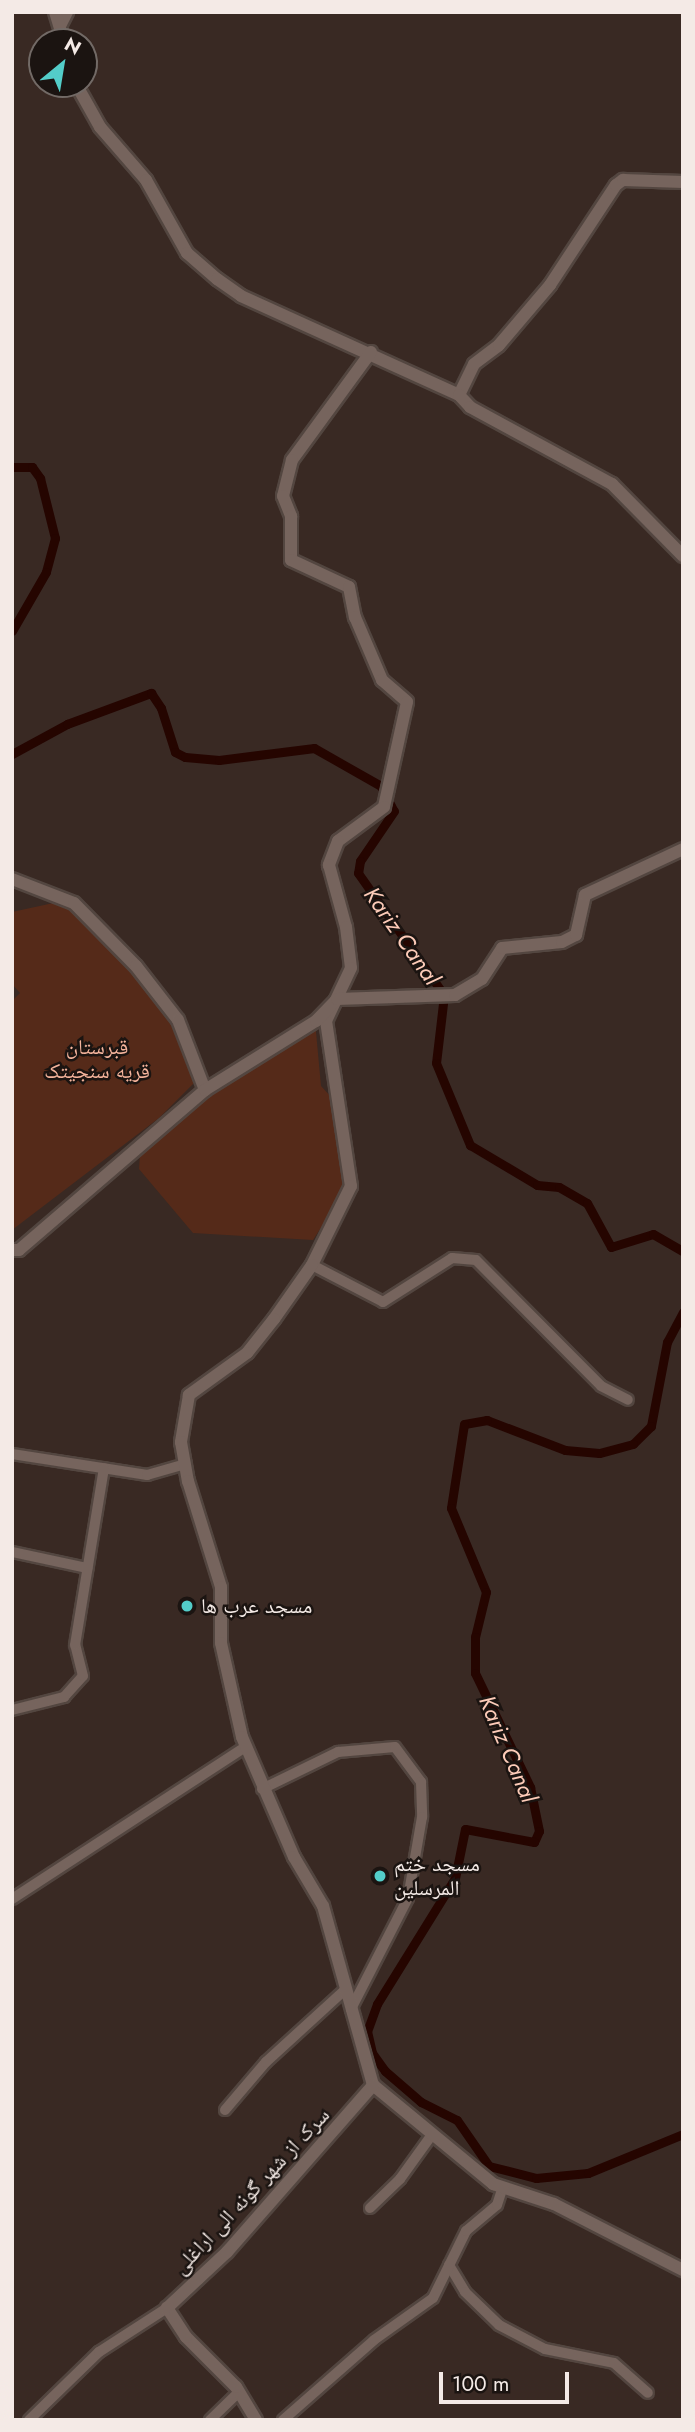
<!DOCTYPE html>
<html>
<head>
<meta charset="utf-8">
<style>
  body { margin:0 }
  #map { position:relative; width:695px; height:2432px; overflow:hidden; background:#392923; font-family:Jost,"Noto Naskh Arabic",sans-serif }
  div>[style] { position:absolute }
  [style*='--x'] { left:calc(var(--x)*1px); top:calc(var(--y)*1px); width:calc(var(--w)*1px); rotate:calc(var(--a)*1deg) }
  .green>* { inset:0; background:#552a19 }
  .canal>* { height:9px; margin:-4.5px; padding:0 4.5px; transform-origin:4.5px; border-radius:4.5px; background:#250500 }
  .roads { filter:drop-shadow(2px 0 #534640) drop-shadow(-2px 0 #534640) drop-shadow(0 2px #534640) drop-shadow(0 -2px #534640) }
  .minor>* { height:10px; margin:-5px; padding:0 5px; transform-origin:5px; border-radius:5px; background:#76645d }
  .tertiary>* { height:12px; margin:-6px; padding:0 6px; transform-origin:6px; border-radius:6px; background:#76645d }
  .dots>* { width:19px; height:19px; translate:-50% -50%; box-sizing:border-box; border:4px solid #1b1411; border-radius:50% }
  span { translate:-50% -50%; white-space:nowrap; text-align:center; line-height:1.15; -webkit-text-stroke:5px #1b1411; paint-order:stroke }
  .park-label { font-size:21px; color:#f5b49c }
  .poi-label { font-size:21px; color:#f4eae6 }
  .left { translate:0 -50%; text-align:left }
  .street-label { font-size:21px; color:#f4eae6 }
  .water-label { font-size:23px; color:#fdcbb8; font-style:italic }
  .frame { position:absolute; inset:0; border:14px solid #f4eae6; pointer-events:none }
  .north { position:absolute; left:28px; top:28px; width:70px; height:70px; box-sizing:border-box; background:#1b1411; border:2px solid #726a66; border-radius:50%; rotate:30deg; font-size:19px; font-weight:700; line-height:28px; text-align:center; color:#f4eae6 }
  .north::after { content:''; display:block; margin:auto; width:24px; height:32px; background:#53cdc9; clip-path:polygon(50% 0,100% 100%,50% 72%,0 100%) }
  .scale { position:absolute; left:439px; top:2372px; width:130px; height:32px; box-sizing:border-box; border:4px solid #f4eae6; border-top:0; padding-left:9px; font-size:21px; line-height:24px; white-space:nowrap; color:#f4eae6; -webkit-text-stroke:5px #1b1411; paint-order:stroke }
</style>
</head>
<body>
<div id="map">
  <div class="green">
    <i style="clip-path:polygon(58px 902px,90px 925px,170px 1011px,197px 1080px,159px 1118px,12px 1230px,12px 1001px,20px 993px,12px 984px,12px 912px)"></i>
    <i style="clip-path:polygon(315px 1021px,321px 1086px,333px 1099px,347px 1161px,344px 1192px,313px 1240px,193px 1233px,139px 1169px,140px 1155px,228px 1066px)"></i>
  </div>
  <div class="canal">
    <i style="--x:12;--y:467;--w:20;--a:0"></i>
    <i style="--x:32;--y:467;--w:14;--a:54"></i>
    <i style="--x:40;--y:478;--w:62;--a:76"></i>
    <i style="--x:55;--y:538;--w:35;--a:105"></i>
    <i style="--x:46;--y:572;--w:68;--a:120"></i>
    <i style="--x:12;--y:754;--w:63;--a:-28.6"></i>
    <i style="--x:67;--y:724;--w:90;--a:-20.3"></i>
    <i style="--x:151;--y:693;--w:18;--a:56"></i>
    <i style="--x:161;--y:708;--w:46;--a:72.3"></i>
    <i style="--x:175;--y:752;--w:11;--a:27"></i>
    <i style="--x:185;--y:757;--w:34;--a:5"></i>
    <i style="--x:219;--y:760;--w:96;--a:-7.2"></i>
    <i style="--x:314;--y:748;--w:77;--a:29.6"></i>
    <i style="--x:381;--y:786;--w:28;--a:63"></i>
    <i style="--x:394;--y:811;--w:60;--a:124.2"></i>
    <i style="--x:360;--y:861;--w:12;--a:99"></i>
    <i style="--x:358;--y:873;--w:149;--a:54.8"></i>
    <i style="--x:444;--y:995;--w:68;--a:96.7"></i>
    <i style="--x:436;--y:1063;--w:89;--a:67.5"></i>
    <i style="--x:470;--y:1145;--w:78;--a:30.8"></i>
    <i style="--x:537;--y:1185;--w:22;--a:5"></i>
    <i style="--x:559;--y:1187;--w:32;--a:30"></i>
    <i style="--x:587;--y:1203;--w:50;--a:61.4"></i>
    <i style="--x:611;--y:1247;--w:44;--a:-17.2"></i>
    <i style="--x:653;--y:1234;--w:34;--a:30"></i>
    <i style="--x:683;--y:1312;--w:34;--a:118"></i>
    <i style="--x:667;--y:1342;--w:86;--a:100.8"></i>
    <i style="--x:651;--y:1426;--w:25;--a:135"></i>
    <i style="--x:633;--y:1444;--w:35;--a:165"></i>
    <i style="--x:599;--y:1453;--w:34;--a:-175"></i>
    <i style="--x:565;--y:1450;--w:84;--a:-159"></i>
    <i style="--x:487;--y:1420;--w:23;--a:170"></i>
    <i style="--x:464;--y:1424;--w:85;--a:98.8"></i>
    <i style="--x:451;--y:1508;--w:91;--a:67.4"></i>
    <i style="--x:486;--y:1592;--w:46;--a:103.7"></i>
    <i style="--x:475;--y:1637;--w:36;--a:90"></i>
    <i style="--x:475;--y:1673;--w:127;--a:64.2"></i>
    <i style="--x:530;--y:1787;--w:45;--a:78.4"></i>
    <i style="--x:539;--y:1831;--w:12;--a:114"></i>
    <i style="--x:534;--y:1842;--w:70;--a:-169.3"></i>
    <i style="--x:465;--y:1829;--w:50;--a:101.5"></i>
    <i style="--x:455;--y:1878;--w:148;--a:121.8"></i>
    <i style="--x:377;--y:2004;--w:29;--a:110"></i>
    <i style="--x:367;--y:2031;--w:23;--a:77"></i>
    <i style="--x:372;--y:2053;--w:22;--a:54"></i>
    <i style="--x:385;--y:2071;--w:48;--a:40.7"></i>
    <i style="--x:421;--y:2102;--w:40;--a:26.6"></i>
    <i style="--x:457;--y:2120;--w:56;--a:55.2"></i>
    <i style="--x:489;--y:2166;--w:49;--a:14.3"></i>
    <i style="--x:536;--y:2178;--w:52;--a:-5.5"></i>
    <i style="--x:588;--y:2173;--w:103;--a:-22.3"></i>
  </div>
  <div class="roads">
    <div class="minor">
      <i style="--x:60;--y:28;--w:18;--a:-63"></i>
      <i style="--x:312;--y:1265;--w:80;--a:27.5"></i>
      <i style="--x:383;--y:1302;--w:82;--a:-32.5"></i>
      <i style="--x:452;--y:1258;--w:24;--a:5"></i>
      <i style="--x:476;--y:1260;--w:177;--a:45.2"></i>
      <i style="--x:601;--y:1386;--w:30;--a:27"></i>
      <i style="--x:12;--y:1454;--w:137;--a:8.8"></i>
      <i style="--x:147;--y:1475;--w:40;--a:-16"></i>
      <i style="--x:12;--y:1552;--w:77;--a:12"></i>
      <i style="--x:12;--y:1710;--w:54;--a:-14"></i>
      <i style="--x:64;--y:1697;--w:28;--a:-48"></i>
      <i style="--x:83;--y:1676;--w:32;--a:-104"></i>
      <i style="--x:75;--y:1645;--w:179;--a:-80.7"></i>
      <i style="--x:262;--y:1789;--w:85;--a:-26"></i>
      <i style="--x:338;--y:1752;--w:57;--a:-5"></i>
      <i style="--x:395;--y:1747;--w:44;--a:53.4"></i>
      <i style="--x:421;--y:1782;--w:35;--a:88"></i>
      <i style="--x:422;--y:1817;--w:82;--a:99.8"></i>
      <i style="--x:408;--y:1898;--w:125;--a:117.2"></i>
      <i style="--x:12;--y:1899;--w:278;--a:-33.1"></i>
      <i style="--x:225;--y:2110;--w:63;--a:-49.5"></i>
      <i style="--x:266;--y:2062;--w:108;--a:-42.4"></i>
      <i style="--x:370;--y:2208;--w:42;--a:-44"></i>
      <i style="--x:400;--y:2179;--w:53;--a:-54.2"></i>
      <i style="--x:449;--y:2265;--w:31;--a:59"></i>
      <i style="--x:465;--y:2292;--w:47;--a:44.1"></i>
      <i style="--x:499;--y:2325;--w:52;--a:27.6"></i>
      <i style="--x:545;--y:2349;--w:70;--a:11.5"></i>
      <i style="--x:614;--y:2363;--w:45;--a:41.4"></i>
      <i style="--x:29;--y:2420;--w:98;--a:-44.2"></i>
      <i style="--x:99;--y:2352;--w:81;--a:-32.9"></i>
      <i style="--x:210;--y:2420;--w:40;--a:-44"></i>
      <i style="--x:283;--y:2420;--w:121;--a:-41.3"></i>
      <i style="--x:374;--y:2340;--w:72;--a:-35.4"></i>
      <i style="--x:433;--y:2298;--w:75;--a:-63.8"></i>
      <i style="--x:466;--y:2231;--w:40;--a:-40"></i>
      <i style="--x:497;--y:2205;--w:19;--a:-72"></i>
    </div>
    <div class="tertiary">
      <i style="--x:55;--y:12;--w:31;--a:73"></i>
      <i style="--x:76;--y:84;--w:49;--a:60.8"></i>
      <i style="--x:100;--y:127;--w:70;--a:49"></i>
      <i style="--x:146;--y:180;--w:84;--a:60.7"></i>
      <i style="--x:187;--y:253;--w:40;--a:41"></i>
      <i style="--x:217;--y:279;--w:29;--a:35"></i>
      <i style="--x:241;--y:296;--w:239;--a:24.4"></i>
      <i style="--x:459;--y:395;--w:34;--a:-64"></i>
      <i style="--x:474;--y:364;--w:31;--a:-37"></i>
      <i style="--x:499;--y:345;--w:79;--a:-49.6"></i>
      <i style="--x:550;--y:285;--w:120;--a:-56.6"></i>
      <i style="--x:616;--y:185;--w:9;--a:-36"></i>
      <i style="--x:623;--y:180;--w:60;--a:1.9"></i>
      <i style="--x:371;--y:352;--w:134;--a:126.2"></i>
      <i style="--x:292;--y:460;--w:37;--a:104"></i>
      <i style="--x:283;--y:496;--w:22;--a:68"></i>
      <i style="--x:291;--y:516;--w:44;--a:90"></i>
      <i style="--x:291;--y:560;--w:64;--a:25"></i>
      <i style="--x:349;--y:587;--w:31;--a:79"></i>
      <i style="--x:355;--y:617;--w:69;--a:66.8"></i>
      <i style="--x:382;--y:680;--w:33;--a:41"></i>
      <i style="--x:407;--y:702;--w:107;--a:102.4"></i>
      <i style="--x:384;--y:807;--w:57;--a:143.5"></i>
      <i style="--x:338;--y:841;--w:26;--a:111"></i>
      <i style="--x:329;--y:865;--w:64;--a:74.7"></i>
      <i style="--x:346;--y:927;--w:41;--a:83"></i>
      <i style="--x:351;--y:968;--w:59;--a:115.3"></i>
      <i style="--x:326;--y:1021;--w:167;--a:81.4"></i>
      <i style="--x:351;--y:1186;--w:88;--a:116.3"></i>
      <i style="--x:312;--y:1265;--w:66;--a:125.1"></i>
      <i style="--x:274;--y:1319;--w:43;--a:128.5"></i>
      <i style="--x:247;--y:1353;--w:72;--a:144.1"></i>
      <i style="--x:189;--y:1395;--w:48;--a:99.7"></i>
      <i style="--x:181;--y:1442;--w:40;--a:80"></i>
      <i style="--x:188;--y:1481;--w:111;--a:72.7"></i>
      <i style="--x:221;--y:1587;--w:56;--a:90"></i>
      <i style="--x:221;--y:1643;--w:96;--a:77.4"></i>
      <i style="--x:242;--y:1737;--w:131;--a:66.6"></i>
      <i style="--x:294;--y:1857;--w:57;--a:59.4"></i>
      <i style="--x:323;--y:1906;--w:186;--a:74.4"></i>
      <i style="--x:373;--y:2085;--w:156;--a:39.5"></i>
      <i style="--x:493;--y:2184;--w:64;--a:18.2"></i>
      <i style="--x:554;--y:2204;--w:145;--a:27.1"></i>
      <i style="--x:459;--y:395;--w:16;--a:47"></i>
      <i style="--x:470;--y:407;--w:162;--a:28.5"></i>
      <i style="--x:612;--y:484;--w:101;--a:45.4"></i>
      <i style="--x:12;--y:879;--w:66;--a:21.2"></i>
      <i style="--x:74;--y:903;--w:88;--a:45.5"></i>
      <i style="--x:136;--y:966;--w:68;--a:52.1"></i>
      <i style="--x:178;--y:1020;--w:75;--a:68.9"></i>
      <i style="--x:12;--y:1250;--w:7;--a:0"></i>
      <i style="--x:19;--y:1250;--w:245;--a:-40.7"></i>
      <i style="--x:205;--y:1090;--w:131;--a:-31.9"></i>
      <i style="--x:316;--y:1021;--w:30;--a:-46"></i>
      <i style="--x:337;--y:999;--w:118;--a:-1.9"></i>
      <i style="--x:455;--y:995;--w:31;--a:-31"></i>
      <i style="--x:482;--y:979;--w:37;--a:-57"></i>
      <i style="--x:502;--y:948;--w:60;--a:-5.7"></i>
      <i style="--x:562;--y:942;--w:16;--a:-27"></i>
      <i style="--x:576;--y:935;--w:41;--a:-77.3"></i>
      <i style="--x:585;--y:895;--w:108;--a:-25.1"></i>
      <i style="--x:256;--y:2420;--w:39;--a:-121"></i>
      <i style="--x:236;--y:2387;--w:71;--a:-135"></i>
      <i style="--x:186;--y:2337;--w:35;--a:-123"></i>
      <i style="--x:167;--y:2308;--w:82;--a:-43"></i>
      <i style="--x:227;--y:2252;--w:222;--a:-48.8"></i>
    </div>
  </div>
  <div class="dots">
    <i style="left:187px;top:1606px;background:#53cdc9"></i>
    <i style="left:380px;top:1876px;background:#53cdc9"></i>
  </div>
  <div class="park-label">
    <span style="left:97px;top:1059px">قبرستان<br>قریه سنجیتک</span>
  </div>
  <div class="poi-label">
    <span class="left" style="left:201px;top:1606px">مسجد عرب ها</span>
    <span class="left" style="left:394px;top:1876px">مسجد ختم<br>المرسلین</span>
  </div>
  <div class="street-label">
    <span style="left:251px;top:2191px;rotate:-47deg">سرک از شهر گونه الی اراغلی</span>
  </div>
  <div class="water-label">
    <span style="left:402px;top:936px;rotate:55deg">Kariz Canal</span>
    <span style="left:508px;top:1749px;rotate:67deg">Kariz Canal</span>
  </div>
  <div class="frame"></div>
  <div class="north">N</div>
  <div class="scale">100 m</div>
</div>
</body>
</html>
